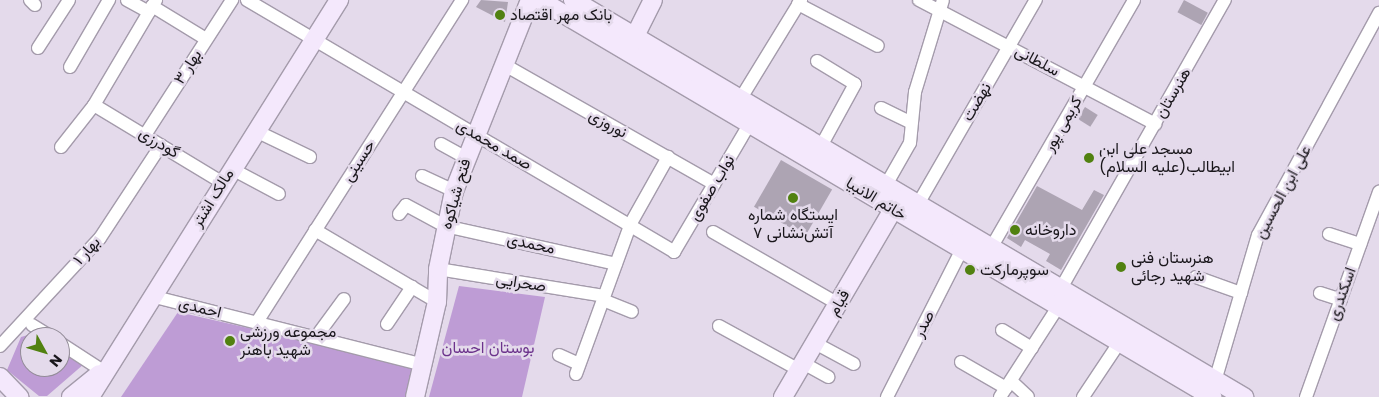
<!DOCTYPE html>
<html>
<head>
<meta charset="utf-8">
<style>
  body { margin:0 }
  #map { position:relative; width:1379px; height:397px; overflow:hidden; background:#e4daeb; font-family:Poppins,Vazirmatn,sans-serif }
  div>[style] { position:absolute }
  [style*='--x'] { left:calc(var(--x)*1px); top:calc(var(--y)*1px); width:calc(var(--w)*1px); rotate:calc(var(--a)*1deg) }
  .green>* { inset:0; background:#be9cd5 }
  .building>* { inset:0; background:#ada4b3; transform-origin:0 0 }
  .roads { filter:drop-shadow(1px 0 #a49bab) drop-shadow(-1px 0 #a49bab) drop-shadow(0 1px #a49bab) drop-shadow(0 -1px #a49bab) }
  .street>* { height:12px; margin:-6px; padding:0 6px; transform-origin:6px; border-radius:6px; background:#fff }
  .secondary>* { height:18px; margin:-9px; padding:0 9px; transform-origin:9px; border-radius:9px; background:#f4e8fc }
  .dots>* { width:14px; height:14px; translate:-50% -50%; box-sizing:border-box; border:2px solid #e4daeb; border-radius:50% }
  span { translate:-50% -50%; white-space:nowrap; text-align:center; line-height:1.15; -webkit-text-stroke:5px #e4daeb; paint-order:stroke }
  .poi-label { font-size:16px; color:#19161b }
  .left { translate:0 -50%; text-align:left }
  .street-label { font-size:16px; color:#19161b }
  .park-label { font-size:16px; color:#6c338c }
  .north { position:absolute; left:20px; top:327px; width:50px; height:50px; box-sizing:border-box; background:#e4daeb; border:1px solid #938c98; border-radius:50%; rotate:129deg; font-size:14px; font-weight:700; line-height:20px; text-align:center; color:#19161b }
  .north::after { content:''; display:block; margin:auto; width:18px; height:22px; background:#518110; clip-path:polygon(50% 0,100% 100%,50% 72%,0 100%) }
</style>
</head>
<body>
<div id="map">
  <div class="green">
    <i style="clip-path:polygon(459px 286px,545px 297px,522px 397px,429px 397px)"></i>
    <i style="clip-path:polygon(178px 312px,414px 366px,405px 397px,121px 397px)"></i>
    <i style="clip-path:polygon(35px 333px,42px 337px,30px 337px,30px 367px,60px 367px,60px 349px,84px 364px,47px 396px,39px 396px,7px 370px,21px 337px)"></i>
  </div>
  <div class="building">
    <i style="clip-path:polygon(481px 0,508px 2px,505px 22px,476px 7px)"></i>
    <i style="left:1184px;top:0;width:27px;height:14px;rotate:28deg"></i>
    <i style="left:1085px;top:107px;width:15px;height:14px;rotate:32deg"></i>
    <i style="left:781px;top:160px;width:59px;height:54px;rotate:30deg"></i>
    <i style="clip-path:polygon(1037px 186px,1082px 210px,1094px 190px,1104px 195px,1061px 270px,1046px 261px,1050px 254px,1025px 240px,1021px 247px,1007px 238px)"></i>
  </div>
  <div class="roads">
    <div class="street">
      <i style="--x:30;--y:0;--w:7;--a:45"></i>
      <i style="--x:127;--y:0;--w:25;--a:29"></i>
      <i style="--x:247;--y:0;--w:496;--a:30.5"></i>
      <i style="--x:674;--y:252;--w:150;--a:-59.5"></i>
      <i style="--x:919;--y:0;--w:267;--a:27.7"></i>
      <i style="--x:798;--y:4;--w:90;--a:27.7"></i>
      <i style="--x:152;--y:6;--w:63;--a:31.4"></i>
      <i style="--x:38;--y:48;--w:57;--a:-57.1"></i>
      <i style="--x:817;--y:61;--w:44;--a:31.2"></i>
      <i style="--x:855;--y:84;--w:71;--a:118.7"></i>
      <i style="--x:503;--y:64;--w:243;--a:29.6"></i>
      <i style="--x:70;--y:67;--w:78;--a:-59.8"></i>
      <i style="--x:741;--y:98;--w:115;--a:-58.5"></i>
      <i style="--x:94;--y:105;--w:151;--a:31.2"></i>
      <i style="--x:881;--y:108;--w:34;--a:26"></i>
      <i style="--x:256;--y:131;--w:60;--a:25.7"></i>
      <i style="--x:145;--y:135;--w:161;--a:-57.2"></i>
      <i style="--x:441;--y:144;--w:29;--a:29"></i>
      <i style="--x:61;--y:147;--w:53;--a:-51.8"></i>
      <i style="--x:94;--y:105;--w:122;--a:-59.4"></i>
      <i style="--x:232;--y:169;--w:53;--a:28"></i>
      <i style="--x:422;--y:176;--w:35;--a:25"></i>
      <i style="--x:886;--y:185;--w:48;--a:-60.3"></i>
      <i style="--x:910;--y:143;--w:51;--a:-84.4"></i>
      <i style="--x:915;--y:92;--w:96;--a:-73.1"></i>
      <i style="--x:918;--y:204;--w:236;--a:-60"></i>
      <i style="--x:399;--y:214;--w:11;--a:-52"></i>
      <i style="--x:406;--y:205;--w:44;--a:28.3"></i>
      <i style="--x:445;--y:226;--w:175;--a:12.5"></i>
      <i style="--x:315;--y:230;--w:142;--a:30.5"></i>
      <i style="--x:713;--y:232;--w:144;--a:29.9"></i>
      <i style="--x:1329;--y:234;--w:33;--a:18"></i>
      <i style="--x:991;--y:248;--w:286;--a:-60"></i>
      <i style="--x:438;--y:269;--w:168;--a:9.2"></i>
      <i style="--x:1196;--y:277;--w:48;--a:19.6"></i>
      <i style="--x:1060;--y:290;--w:334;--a:-60.4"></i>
      <i style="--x:1320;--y:293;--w:22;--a:18"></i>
      <i style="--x:151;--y:296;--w:282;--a:14.2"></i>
      <i style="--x:603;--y:300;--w:31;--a:22"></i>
      <i style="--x:257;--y:322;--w:382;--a:-57.5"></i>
      <i style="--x:387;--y:324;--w:45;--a:-56"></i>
      <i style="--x:32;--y:325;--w:22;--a:32"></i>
      <i style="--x:719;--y:326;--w:91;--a:28.8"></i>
      <i style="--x:1002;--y:330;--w:35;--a:31"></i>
      <i style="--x:316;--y:337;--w:47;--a:-53.6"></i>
      <i style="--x:60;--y:343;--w:51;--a:33.1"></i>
      <i style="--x:815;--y:343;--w:44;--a:28.3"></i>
      <i style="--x:0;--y:346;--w:147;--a:-47.2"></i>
      <i style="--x:100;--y:238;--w:111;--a:-56.7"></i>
      <i style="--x:559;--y:355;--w:22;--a:24"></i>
      <i style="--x:961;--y:362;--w:52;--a:30"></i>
      <i style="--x:803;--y:363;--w:29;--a:29"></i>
      <i style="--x:576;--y:374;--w:161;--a:-70"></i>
      <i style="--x:631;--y:223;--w:76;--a:-60.7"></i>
      <i style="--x:1011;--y:381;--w:23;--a:43"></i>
      <i style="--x:1215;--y:381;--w:152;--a:-73.6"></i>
      <i style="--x:1258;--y:235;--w:253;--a:-61.4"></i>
      <i style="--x:887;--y:397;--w:164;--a:-63.1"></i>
      <i style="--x:1000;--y:397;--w:107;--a:-57.2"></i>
      <i style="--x:1083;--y:397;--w:65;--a:-56.3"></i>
      <i style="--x:1306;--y:397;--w:218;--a:-70.4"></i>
    </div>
    <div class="secondary">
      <i style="--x:540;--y:0;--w:781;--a:30.57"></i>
      <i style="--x:573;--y:0;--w:780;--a:30.61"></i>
      <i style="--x:630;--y:46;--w:51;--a:-63.4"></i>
      <i style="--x:0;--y:377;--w:28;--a:46"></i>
      <i style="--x:71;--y:397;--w:36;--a:-39"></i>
      <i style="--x:90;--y:397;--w:469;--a:-57.9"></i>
      <i style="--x:415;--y:397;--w:98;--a:-77"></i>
      <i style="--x:437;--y:302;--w:33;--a:-88"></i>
      <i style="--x:438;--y:269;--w:80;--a:-78.4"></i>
      <i style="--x:454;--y:191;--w:206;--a:-68.3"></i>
      <i style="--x:783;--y:397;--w:229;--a:-59.6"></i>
    </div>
  </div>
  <div class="dots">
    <i style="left:500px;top:15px;background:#518110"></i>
    <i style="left:1089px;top:158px;background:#518110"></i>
    <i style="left:793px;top:198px;background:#518110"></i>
    <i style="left:1015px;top:230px;background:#518110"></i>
    <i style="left:1121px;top:267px;background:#518110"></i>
    <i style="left:970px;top:270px;background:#518110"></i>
    <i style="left:230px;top:341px;background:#518110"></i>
  </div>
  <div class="poi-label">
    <span class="left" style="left:510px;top:15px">بانک مهر اقتصاد</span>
    <span class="left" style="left:1099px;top:158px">مسجد علی ابن<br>ابیطالب(علیه السلام)</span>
    <span style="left:793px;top:224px">ایستگاه شماره<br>۷ آتش‌نشانی</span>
    <span class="left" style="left:1025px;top:230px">داروخانه</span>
    <span class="left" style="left:1131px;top:267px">هنرستان فنی<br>شهید رجائی</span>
    <span class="left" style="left:980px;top:270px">سوپرمارکت</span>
    <span class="left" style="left:240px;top:341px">مجموعه ورزشی<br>شهید باهنر</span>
  </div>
  <div class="street-label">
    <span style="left:1037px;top:61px;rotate:28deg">سلطانی</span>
    <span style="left:188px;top:67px;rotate:-57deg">بهار ۳</span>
    <span style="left:1173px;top:93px;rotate:-60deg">هنرستان</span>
    <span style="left:977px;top:102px;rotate:-60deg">نهضت</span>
    <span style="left:608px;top:124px;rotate:29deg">نوروزی</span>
    <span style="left:1063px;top:124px;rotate:-60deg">کریمی پور</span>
    <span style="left:159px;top:143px;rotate:31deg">گودرزی</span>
    <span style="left:494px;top:145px;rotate:30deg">صمد محمدی</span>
    <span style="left:359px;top:161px;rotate:-57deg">حسینی</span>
    <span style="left:712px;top:188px;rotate:-59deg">نواب صفوی</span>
    <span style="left:1283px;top:192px;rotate:-62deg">علی ابن الحسین</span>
    <span style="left:456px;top:194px;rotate:-74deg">فتح شیاکوه</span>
    <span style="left:213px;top:198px;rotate:-58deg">مالک اشتر</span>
    <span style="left:876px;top:199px;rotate:31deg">خاتم الانبیا</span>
    <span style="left:531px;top:244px;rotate:12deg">محمدی</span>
    <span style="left:87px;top:251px;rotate:-48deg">بهار ۱</span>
    <span style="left:521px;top:283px;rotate:9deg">صحرایی</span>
    <span style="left:1342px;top:294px;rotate:-70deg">اسکندری</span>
    <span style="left:839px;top:303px;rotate:-60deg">قیام</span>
    <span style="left:200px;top:308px;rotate:14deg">احمدی</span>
    <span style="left:924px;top:324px;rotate:-63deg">صدر</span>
  </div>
  <div class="park-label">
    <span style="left:488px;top:348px">بوستان احسان</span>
  </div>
  <div class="north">N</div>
</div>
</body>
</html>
